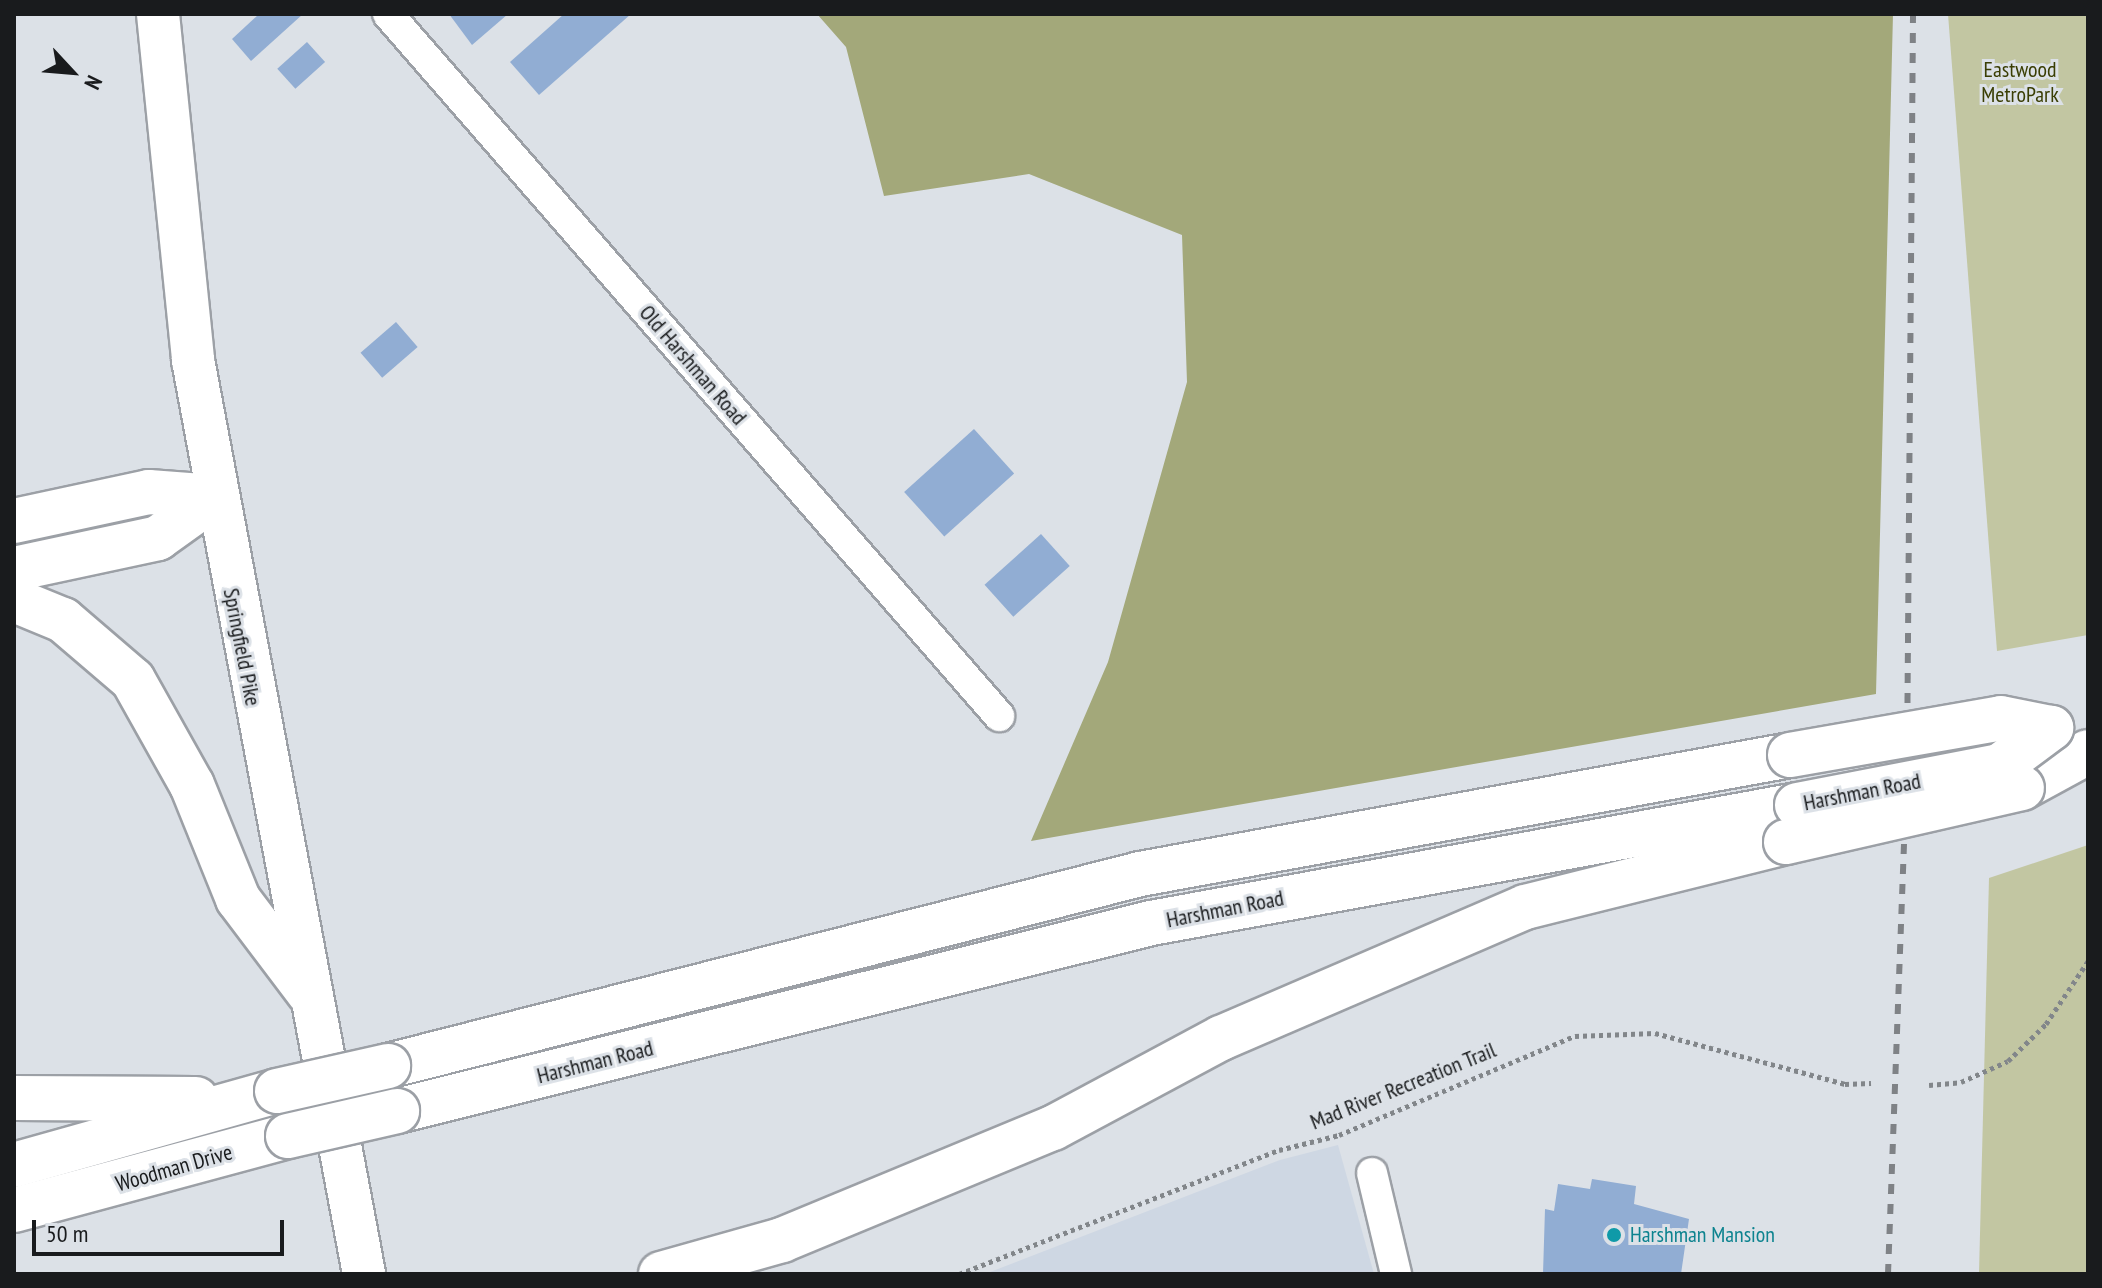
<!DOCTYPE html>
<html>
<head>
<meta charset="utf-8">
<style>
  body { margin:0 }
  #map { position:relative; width:2102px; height:1288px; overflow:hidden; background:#dce1e7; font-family:"PT Sans Narrow",sans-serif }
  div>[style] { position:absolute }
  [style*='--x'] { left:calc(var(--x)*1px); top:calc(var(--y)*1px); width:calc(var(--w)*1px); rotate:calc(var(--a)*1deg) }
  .built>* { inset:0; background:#ced7e3 }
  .green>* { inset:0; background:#c2c6a2 }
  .forest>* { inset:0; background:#a3a87a }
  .building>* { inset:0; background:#91add3; transform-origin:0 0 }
  .path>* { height:5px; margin-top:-2.5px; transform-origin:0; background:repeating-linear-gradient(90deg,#82868a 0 4px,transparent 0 8px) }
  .roads { filter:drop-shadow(2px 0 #9ca0a6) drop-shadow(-2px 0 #9ca0a6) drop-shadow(0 2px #9ca0a6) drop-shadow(0 -2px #9ca0a6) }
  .minor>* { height:30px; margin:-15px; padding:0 15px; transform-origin:15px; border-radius:15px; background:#fff }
  .secondary>* { height:42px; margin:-21px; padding:0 21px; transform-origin:21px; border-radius:21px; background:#fff }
  .primary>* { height:44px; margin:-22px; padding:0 22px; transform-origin:22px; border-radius:22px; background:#fff }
  .rail>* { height:6px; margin-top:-3px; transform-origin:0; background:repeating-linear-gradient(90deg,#7f8286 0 10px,transparent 0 20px) }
  .bridges { filter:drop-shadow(2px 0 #9ca0a6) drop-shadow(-2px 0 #9ca0a6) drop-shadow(0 2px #9ca0a6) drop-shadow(0 -2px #9ca0a6) }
  .primary-bridge>* { height:44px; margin:-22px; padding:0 22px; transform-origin:22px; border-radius:22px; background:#fff }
  .dots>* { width:22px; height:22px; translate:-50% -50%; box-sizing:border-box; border:4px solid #dce1e7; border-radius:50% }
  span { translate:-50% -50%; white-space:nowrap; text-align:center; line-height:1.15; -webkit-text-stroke:6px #dce1e7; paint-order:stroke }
  .park-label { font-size:22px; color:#3a3e04 }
  .street-label { font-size:22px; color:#191b1d }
  .culture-label { font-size:22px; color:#0d838f }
  .left { translate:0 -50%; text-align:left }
  .frame { position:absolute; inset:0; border:16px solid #191b1d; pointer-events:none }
  .north { position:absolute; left:32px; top:32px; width:80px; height:80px; -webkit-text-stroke:6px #dce1e7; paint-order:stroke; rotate:116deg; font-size:22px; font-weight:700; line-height:32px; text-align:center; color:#191b1d }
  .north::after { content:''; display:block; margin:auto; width:28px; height:36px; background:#191b1d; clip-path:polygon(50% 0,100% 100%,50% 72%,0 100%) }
  .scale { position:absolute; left:32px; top:1220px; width:252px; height:36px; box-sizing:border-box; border:4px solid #191b1d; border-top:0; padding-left:10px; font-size:24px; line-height:28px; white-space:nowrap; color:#191b1d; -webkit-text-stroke:6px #dce1e7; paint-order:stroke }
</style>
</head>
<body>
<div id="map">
  <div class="built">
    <i style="clip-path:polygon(1338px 1145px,1374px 1274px,985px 1274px,1280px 1160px)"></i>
  </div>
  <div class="green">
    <i style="clip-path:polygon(1948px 14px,2088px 14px,2088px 635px,1997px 651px)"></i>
    <i style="clip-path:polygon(2088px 845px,2088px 1274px,1979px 1274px,1989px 878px)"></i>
  </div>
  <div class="forest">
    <i style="clip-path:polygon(817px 14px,1893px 14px,1876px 694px,1031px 841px,1108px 662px,1187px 382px,1182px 235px,1029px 174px,884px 196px,846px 47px)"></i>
  </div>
  <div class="building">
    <i style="clip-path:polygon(259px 14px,303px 14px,251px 61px,232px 39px)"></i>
    <i style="clip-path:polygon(449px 14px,508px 14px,472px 45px)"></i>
    <i style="clip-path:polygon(564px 14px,631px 14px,539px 95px,510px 62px)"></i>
    <i style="left:307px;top:42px;width:27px;height:40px;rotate:48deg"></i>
    <i style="left:396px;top:322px;width:33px;height:47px;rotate:49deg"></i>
    <i style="left:974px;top:429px;width:60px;height:94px;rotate:48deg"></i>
    <i style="left:1041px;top:534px;width:43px;height:76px;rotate:48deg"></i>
    <i style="clip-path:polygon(1592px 1179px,1636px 1186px,1634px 1204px,1689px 1219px,1681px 1274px,1543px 1274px,1545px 1209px,1554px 1211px,1558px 1184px,1590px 1189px)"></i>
  </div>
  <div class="path">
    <i style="--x:1929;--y:1085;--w:32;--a:-5"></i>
    <i style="--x:1961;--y:1082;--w:51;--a:-24.1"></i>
    <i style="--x:2008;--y:1061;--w:53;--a:-44.2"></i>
    <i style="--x:2046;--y:1024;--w:76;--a:-56.3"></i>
    <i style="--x:959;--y:1274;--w:343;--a:-21.2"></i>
    <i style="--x:1279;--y:1150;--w:62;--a:-14"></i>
    <i style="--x:1339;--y:1135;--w:256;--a:-22.8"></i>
    <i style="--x:1575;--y:1036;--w:80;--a:-2.1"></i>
    <i style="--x:1655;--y:1033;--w:197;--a:15"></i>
    <i style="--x:1845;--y:1084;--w:26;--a:-2"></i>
  </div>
  <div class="roads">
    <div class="minor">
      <i style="--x:388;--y:14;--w:931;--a:48.96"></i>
      <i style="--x:1372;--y:1173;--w:104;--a:76.6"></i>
    </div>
    <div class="secondary">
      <i style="--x:158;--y:14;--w:348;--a:84.2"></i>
      <i style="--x:193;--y:360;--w:930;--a:79.4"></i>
    </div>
    <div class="primary">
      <i style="--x:14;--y:521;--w:138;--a:-12.1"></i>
      <i style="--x:149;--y:492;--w:66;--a:4.3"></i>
      <i style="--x:14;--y:569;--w:147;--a:-12.1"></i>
      <i style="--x:158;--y:538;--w:70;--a:-35.7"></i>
      <i style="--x:14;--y:600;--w:53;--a:22.2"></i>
      <i style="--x:63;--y:620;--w:92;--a:40.6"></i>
      <i style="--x:133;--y:680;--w:120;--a:60.7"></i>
      <i style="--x:192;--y:785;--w:123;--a:68"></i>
      <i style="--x:238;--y:899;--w:118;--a:52.9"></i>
      <i style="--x:2022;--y:788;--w:75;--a:-28.6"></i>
      <i style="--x:388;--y:1066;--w:776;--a:-14.32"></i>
      <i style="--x:1140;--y:874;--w:661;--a:-10.37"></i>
      <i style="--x:14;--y:1098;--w:182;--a:0.3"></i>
      <i style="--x:397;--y:1111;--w:777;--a:-14"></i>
      <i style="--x:1151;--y:923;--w:657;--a:-10.35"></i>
      <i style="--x:14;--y:1165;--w:273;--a:-15.7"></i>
      <i style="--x:14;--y:1210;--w:284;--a:-15.1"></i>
      <i style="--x:661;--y:1274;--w:126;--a:-15.7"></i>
      <i style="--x:782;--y:1240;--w:293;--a:-22.5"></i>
      <i style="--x:1053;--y:1128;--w:191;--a:-28.2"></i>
      <i style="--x:1221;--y:1038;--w:331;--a:-23.3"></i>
      <i style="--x:1525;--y:907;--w:269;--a:-14"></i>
    </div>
  </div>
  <div class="rail">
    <i style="--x:1888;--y:1274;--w:511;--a:-87.87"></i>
    <i style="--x:1907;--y:763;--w:749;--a:-89.54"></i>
  </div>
  <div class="bridges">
    <div class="primary-bridge">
      <i style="--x:1790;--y:755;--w:214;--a:-9.9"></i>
      <i style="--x:2001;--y:718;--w:51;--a:11.3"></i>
      <i style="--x:1797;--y:805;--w:207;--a:-10.9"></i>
      <i style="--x:2000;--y:766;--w:64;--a:-36.7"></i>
      <i style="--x:1786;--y:842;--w:242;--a:-12.9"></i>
      <i style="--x:277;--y:1091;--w:114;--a:-12.7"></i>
      <i style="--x:288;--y:1136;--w:112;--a:-12.9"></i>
    </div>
  </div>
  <div class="dots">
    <i style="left:1614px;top:1235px;background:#0f9aa8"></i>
  </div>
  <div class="park-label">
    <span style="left:2020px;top:82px">Eastwood<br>MetroPark</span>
  </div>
  <div class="street-label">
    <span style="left:693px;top:365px;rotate:49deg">Old Harshman Road</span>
    <span style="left:242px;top:647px;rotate:79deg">Springfield Pike</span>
    <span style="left:1862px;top:792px;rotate:-11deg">Harshman Road</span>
    <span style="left:1225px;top:909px;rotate:-11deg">Harshman Road</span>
    <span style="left:595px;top:1062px;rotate:-14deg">Harshman Road</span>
    <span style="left:1403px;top:1086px;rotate:-22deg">Mad River Recreation Trail</span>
    <span style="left:174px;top:1168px;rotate:-16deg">Woodman Drive</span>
  </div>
  <div class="culture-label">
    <span class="left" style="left:1630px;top:1235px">Harshman Mansion</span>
  </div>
  <div class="frame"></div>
  <div class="north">N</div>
  <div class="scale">50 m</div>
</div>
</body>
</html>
